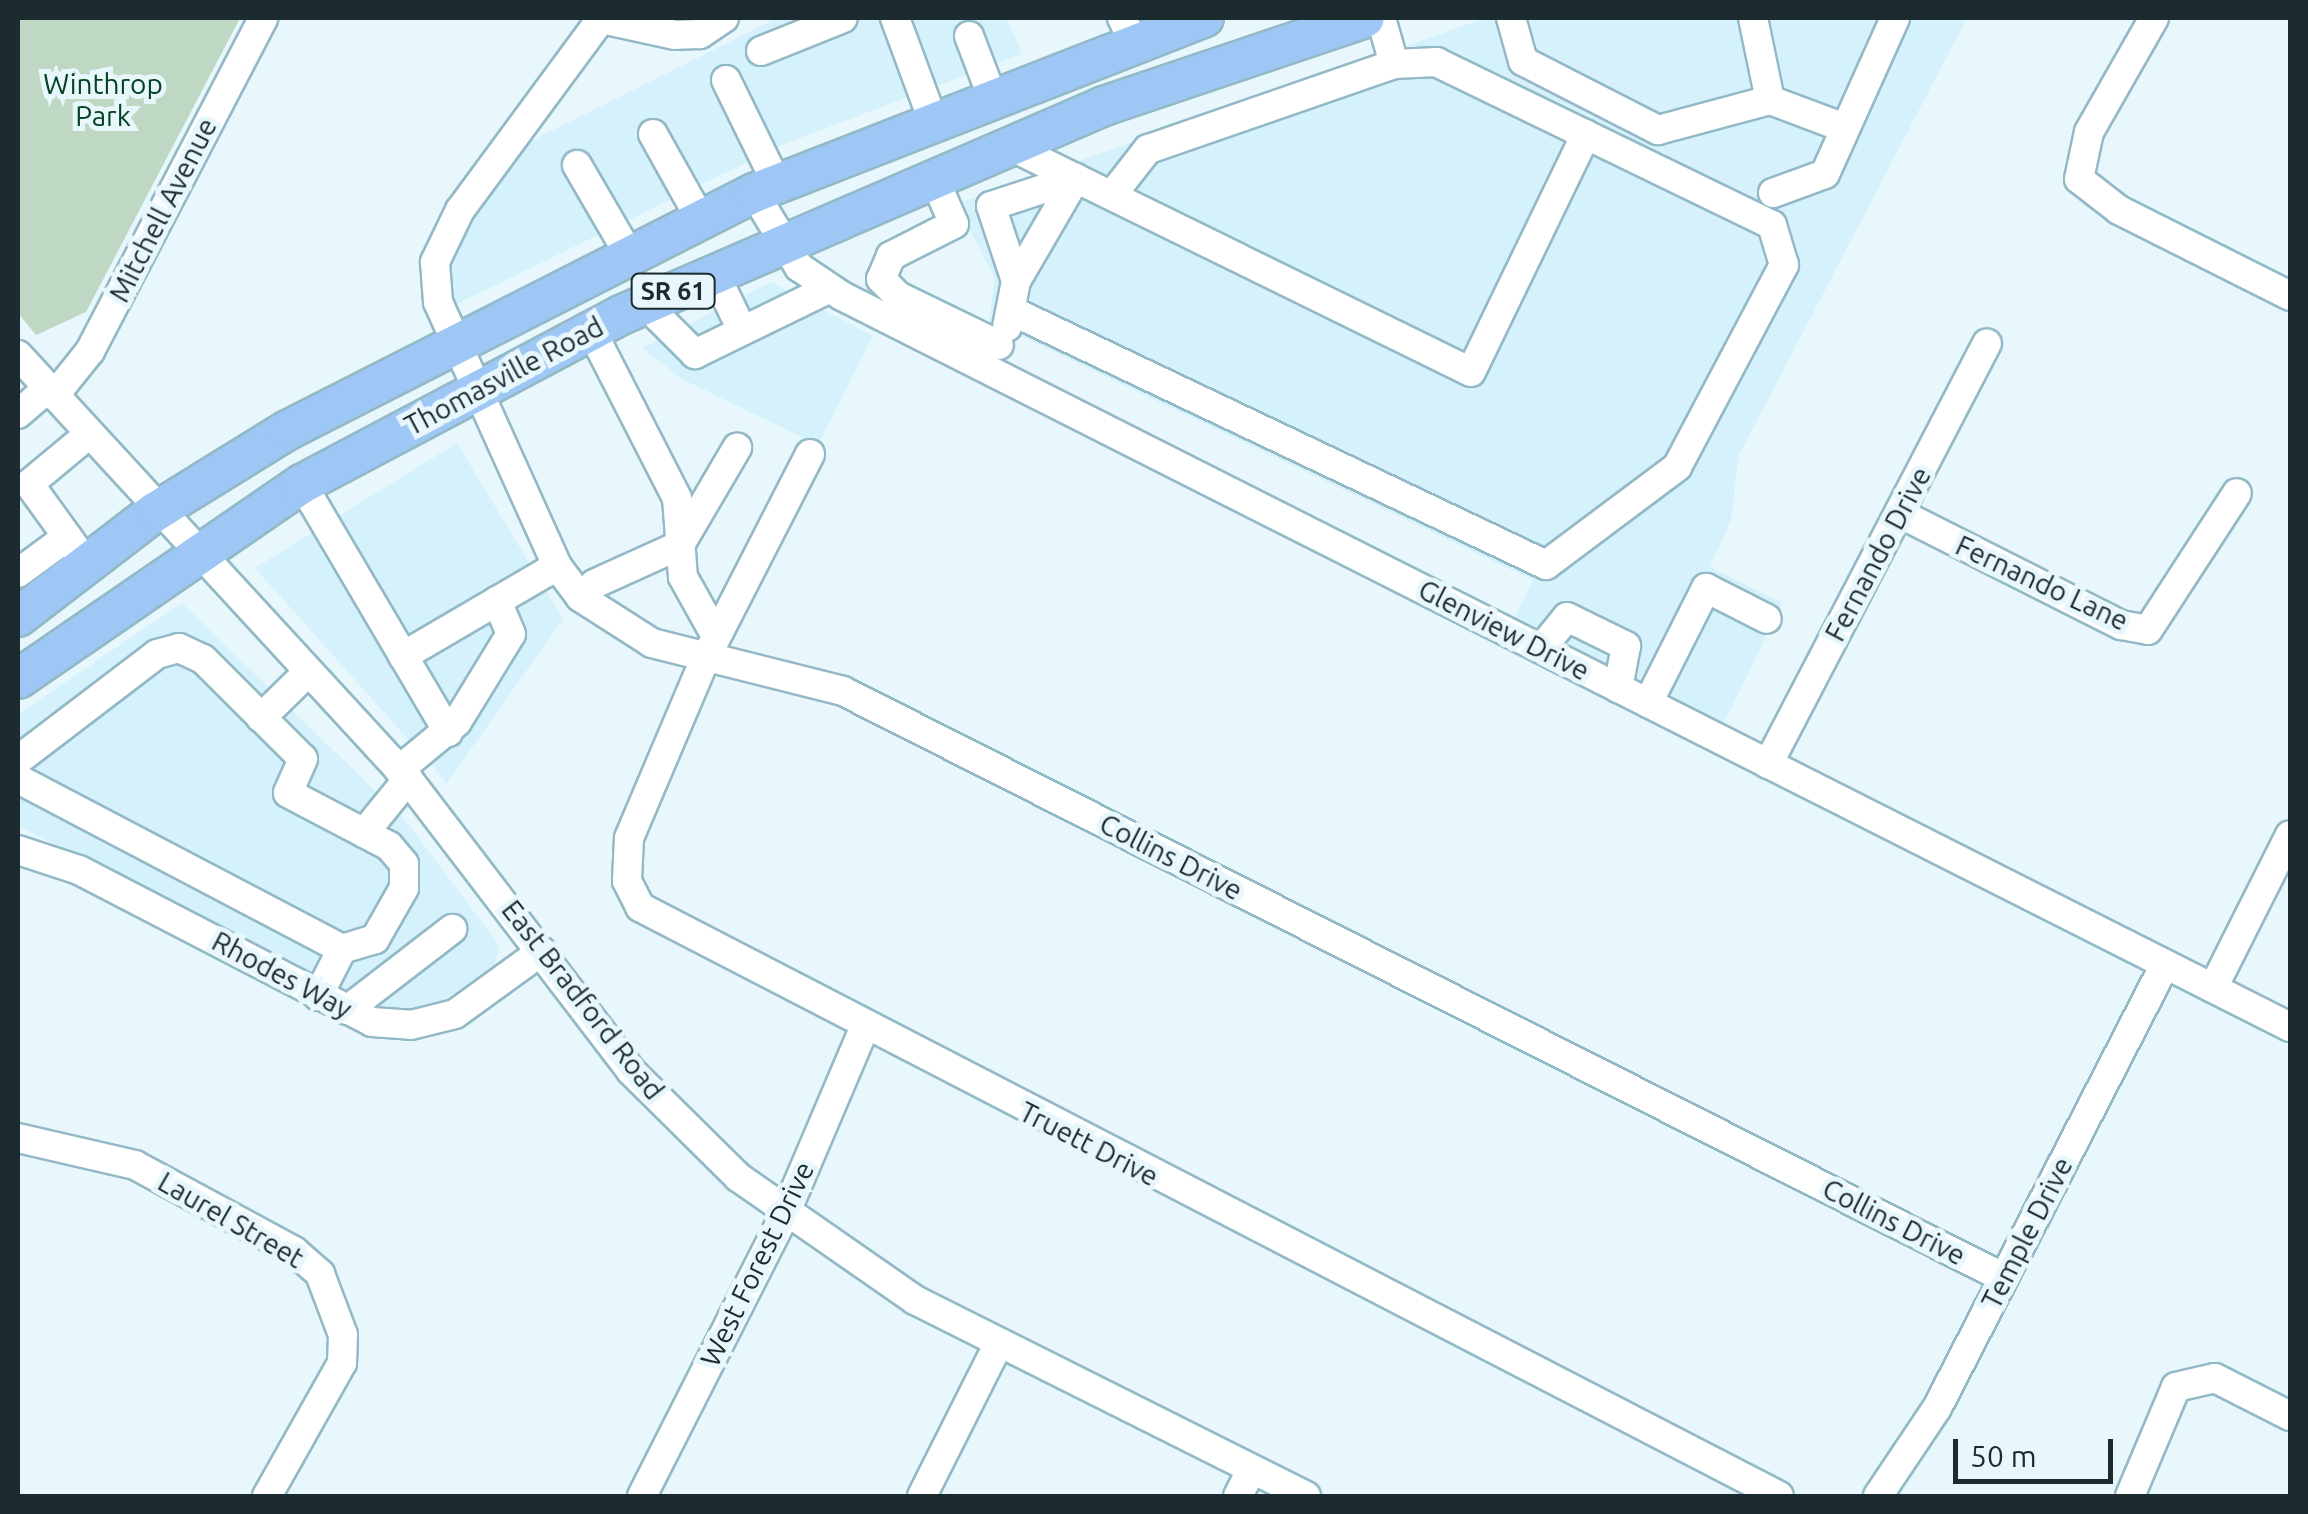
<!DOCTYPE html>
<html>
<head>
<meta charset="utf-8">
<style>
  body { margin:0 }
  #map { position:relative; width:2308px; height:1514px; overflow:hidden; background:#e7f7fc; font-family:Ubuntu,sans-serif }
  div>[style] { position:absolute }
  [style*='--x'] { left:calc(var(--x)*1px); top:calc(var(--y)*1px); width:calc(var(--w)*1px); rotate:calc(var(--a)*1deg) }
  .built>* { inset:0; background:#d5f2fc }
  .green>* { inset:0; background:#bed8c4 }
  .roads { filter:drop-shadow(2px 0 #93b9c6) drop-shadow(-2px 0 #93b9c6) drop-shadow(0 2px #93b9c6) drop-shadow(0 -2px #93b9c6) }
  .minor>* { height:28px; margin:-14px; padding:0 14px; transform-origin:14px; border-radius:14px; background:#fff }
  .major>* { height:38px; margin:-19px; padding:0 19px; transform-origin:19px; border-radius:19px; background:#9ec7f5 }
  span { translate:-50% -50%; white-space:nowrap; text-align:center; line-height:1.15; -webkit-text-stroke:10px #e7f7fc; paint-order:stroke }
  .shield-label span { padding:2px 8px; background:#e7f7fc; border:2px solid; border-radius:8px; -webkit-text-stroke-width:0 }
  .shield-label { font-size:25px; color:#1c2b30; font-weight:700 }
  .park-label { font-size:28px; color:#054221 }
  .street-label { font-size:28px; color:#1c2b30 }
  .frame { position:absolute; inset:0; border:20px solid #1c2b30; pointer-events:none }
  .scale { position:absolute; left:1953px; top:1439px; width:160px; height:45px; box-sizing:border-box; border:5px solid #1c2b30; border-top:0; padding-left:12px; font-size:30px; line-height:35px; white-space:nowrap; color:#1c2b30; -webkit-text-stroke:8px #e7f7fc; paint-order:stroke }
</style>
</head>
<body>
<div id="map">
  <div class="built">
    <i style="clip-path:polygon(777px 18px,1007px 18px,1022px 54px,784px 144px,453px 306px,448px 251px,513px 150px)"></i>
    <i style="clip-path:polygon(1486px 18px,1967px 18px,1739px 455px,1731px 520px,1710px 567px,1783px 603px,1721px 729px,1511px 624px,1533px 580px,989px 321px,995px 278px,956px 204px)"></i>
    <i style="clip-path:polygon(771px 282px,873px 336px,818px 445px,684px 380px,642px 348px)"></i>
    <i style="clip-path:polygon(457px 443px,563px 619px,447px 783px,255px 568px)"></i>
    <i style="clip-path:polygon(182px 603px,406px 821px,499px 945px,494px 967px,433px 1007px,384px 1012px,18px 826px,18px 714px)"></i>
  </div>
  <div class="green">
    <i style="clip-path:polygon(18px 18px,240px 18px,86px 312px,36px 335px,18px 313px)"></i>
  </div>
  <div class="roads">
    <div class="minor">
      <i style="--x:724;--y:18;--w:29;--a:146"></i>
      <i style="--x:700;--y:34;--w:25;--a:178"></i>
      <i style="--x:675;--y:35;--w:76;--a:-167.8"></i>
      <i style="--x:601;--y:19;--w:237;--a:126.4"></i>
      <i style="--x:460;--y:210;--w:58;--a:115.7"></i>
      <i style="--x:435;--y:262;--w:40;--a:85.7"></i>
      <i style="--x:438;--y:302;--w:290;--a:65.7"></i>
      <i style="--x:557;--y:566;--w:39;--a:53"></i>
      <i style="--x:580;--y:597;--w:85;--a:32.6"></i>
      <i style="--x:652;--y:643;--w:197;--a:14.1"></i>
      <i style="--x:843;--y:691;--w:1301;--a:26.82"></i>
      <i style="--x:895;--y:18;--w:110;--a:69.7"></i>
      <i style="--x:1122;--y:18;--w:28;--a:64"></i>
      <i style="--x:1381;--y:18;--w:48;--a:74.2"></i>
      <i style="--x:1511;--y:18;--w:45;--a:74.4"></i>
      <i style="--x:1523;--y:61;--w:152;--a:27.1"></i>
      <i style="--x:1658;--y:130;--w:116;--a:-15"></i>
      <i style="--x:1770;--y:100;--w:84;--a:-101.7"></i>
      <i style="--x:2154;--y:18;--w:131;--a:119.7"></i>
      <i style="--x:2089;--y:132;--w:48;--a:102"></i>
      <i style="--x:2079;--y:179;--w:51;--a:37.8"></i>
      <i style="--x:2119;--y:210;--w:191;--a:26.7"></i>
      <i style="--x:969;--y:36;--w:67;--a:69.1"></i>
      <i style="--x:761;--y:51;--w:88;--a:-21.9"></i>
      <i style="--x:726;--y:80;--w:116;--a:63.9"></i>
      <i style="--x:1770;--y:100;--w:80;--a:20.5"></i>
      <i style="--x:653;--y:134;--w:98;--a:60.8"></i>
      <i style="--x:1010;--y:146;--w:513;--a:26.12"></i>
      <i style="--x:1471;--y:372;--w:264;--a:-64.2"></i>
      <i style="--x:577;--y:165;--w:105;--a:59.8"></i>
      <i style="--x:934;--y:178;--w:50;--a:66.5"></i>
      <i style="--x:954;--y:224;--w:71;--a:153.1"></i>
      <i style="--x:891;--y:256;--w:25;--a:113"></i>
      <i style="--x:881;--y:279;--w:24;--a:45"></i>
      <i style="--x:898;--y:296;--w:112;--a:25.9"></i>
      <i style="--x:754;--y:193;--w:87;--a:58.7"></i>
      <i style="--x:799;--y:267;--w:52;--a:34"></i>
      <i style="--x:842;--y:296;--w:1622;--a:26.79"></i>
      <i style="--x:1773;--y:193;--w:55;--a:-20.1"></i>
      <i style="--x:1825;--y:174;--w:171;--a:-65.8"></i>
      <i style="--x:714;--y:272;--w:64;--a:64.2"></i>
      <i style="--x:1016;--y:281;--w:119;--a:-59.8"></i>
      <i style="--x:645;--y:304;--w:71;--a:45"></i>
      <i style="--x:695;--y:354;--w:148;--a:-26"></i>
      <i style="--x:1014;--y:312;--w:589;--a:25.43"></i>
      <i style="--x:1546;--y:565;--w:164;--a:-36.8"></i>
      <i style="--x:1677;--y:467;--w:229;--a:-62.1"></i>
      <i style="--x:1784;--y:265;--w:42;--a:-106.7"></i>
      <i style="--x:1772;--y:225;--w:373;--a:-154.1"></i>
      <i style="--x:1437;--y:62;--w:43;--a:177.3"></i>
      <i style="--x:1394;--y:64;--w:260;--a:160.9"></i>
      <i style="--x:1148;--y:149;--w:58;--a:128"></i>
      <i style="--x:1007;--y:327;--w:47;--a:-78.9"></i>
      <i style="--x:1016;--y:281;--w:79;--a:-108.4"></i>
      <i style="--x:991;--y:206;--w:89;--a:-18.2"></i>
      <i style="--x:591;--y:330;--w:189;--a:62.9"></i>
      <i style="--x:677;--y:498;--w:79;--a:85.7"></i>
      <i style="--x:683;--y:577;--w:68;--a:60.8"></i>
      <i style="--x:18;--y:355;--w:576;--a:47.39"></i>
      <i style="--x:408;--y:779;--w:367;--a:52.6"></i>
      <i style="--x:631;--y:1071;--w:151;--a:44.7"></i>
      <i style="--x:738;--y:1177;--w:216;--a:34.8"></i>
      <i style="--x:915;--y:1300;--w:437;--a:26.6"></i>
      <i style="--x:54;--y:396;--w:58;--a:-51.3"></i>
      <i style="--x:90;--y:351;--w:375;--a:-62.5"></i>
      <i style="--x:18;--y:414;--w:38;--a:-41"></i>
      <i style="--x:810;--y:454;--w:230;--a:117.1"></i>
      <i style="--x:705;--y:659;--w:194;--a:113"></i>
      <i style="--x:629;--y:838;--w:43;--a:92.7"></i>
      <i style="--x:627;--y:881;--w:29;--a:63"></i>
      <i style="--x:640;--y:907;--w:1282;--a:27.34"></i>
      <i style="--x:302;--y:484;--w:288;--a:59.5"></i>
      <i style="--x:1899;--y:513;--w:249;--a:26.8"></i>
      <i style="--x:2121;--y:625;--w:27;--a:10"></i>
      <i style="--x:2148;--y:630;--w:163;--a:-57"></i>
      <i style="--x:87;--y:564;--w:99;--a:-125.9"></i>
      <i style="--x:29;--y:484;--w:77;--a:-39.7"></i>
      <i style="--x:18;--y:573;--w:61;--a:-36.3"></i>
      <i style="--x:594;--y:584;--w:94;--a:-24.4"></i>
      <i style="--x:680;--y:545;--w:113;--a:-59.6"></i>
      <i style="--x:1541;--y:649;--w:41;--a:-50.9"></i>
      <i style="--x:1567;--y:617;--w:66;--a:26.2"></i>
      <i style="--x:1626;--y:646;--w:43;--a:100.8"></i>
      <i style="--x:403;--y:656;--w:178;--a:-30.3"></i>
      <i style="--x:1648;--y:703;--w:129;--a:-63.2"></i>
      <i style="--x:1706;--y:588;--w:68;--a:26.9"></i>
      <i style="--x:261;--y:718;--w:64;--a:-44.4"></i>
      <i style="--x:18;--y:760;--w:175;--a:-37.3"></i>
      <i style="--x:157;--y:654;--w:23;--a:-15"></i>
      <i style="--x:179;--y:648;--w:26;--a:25"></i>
      <i style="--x:203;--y:659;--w:141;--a:45"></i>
      <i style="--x:303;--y:759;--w:37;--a:114"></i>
      <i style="--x:288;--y:793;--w:114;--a:27.7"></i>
      <i style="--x:389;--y:846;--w:23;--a:50"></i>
      <i style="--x:404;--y:864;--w:24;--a:90"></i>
      <i style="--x:404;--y:888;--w:59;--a:119.6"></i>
      <i style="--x:375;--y:939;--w:34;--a:163"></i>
      <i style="--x:342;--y:949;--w:366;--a:-152.3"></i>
      <i style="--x:1768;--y:764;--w:474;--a:-62.5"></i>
      <i style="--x:399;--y:770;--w:75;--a:-39.6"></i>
      <i style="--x:457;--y:722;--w:103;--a:-58.5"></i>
      <i style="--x:511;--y:634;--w:36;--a:-113"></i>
      <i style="--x:364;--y:833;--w:70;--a:-50.8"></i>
      <i style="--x:18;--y:850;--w:64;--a:18.2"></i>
      <i style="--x:79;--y:870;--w:330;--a:27.4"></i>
      <i style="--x:372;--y:1022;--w:39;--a:4"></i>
      <i style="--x:411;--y:1025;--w:45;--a:-14"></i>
      <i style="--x:455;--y:1014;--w:107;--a:-35.9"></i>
      <i style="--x:2213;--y:988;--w:171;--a:-63.3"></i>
      <i style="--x:318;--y:996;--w:53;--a:-62.9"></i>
      <i style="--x:347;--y:1010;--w:133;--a:-37.6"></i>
      <i style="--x:18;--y:1138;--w:120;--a:13"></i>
      <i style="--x:135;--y:1165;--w:181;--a:28.4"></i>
      <i style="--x:294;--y:1251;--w:35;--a:41"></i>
      <i style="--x:320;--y:1274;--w:65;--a:69.3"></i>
      <i style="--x:343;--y:1335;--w:28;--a:92"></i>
      <i style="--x:342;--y:1363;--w:153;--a:119.4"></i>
      <i style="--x:642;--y:1496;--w:316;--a:-63.1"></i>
      <i style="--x:785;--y:1214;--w:201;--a:-66.9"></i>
      <i style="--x:922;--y:1496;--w:171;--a:-63.3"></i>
      <i style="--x:1238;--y:1496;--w:29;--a:-63"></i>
      <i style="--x:1878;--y:1496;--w:106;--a:-56.2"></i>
      <i style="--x:1937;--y:1408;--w:499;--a:-62.8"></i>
      <i style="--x:2130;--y:1496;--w:118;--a:-67.1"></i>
      <i style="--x:2176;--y:1387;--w:40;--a:-13"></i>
      <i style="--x:2215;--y:1378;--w:84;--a:26.9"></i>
    </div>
    <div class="major">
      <i style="--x:18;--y:617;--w:173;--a:-37.5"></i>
      <i style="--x:155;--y:512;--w:156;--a:-31.7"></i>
      <i style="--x:288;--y:430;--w:523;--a:-26.96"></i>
      <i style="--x:754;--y:193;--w:483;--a:-21.3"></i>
      <i style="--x:18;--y:679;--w:345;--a:-34.5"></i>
      <i style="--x:302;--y:484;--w:361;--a:-27.9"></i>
      <i style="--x:621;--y:315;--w:526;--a:-23.4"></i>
      <i style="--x:1104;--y:106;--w:275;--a:-18.6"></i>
    </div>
  </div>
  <div class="shield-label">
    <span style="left:673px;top:291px">SR 61</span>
  </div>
  <div class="park-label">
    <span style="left:103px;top:100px">Winthrop<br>Park</span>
  </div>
  <div class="street-label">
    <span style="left:163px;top:210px;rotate:-63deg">Mitchell Avenue</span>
    <span style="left:504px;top:376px;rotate:-28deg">Thomasville Road</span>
    <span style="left:1878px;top:554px;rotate:-62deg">Fernando Drive</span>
    <span style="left:2042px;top:583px;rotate:25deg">Fernando Lane</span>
    <span style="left:1504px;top:630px;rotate:27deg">Glenview Drive</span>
    <span style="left:1171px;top:857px;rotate:27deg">Collins Drive</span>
    <span style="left:282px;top:975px;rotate:28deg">Rhodes Way</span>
    <span style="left:583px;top:1000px;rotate:52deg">East Bradford Road</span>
    <span style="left:1089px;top:1144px;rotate:27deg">Truett Drive</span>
    <span style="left:231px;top:1220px;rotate:30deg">Laurel Street</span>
    <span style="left:1894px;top:1222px;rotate:27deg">Collins Drive</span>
    <span style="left:2027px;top:1233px;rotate:-63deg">Temple Drive</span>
    <span style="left:757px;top:1264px;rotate:-64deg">West Forest Drive</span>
  </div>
  <div class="frame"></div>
  <div class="scale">50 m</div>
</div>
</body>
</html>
